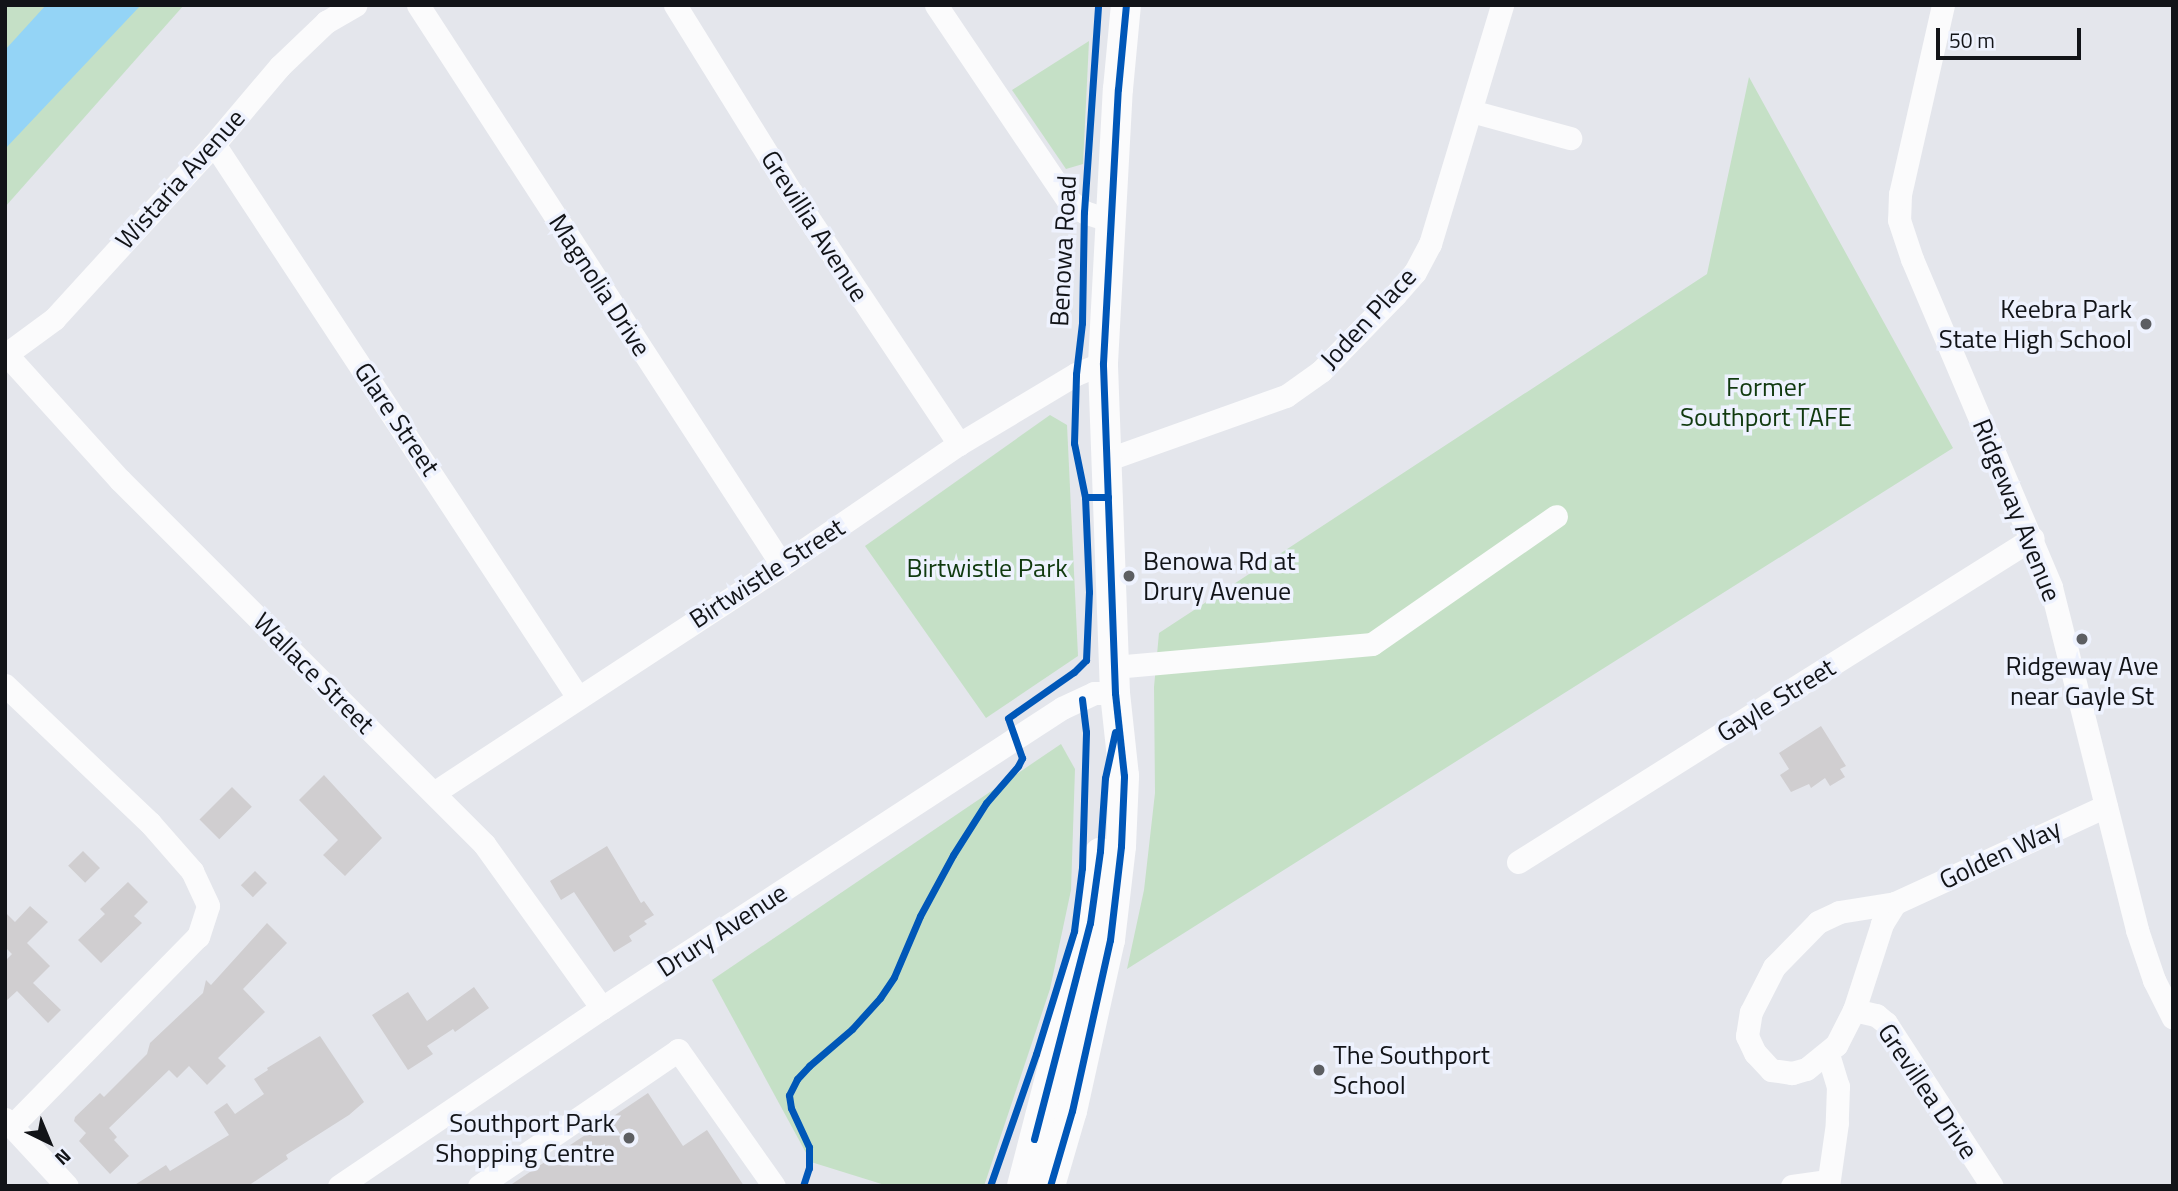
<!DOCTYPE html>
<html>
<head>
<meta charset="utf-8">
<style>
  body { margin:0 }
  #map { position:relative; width:2178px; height:1191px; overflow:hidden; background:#e4e6ec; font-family:"Titillium Web",sans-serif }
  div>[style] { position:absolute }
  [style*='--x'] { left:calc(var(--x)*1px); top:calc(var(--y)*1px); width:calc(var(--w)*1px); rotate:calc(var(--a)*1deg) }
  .green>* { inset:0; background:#c5e0c6 }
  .water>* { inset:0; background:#94d4f6 }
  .building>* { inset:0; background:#d0ced0; transform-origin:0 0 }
  .minor>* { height:23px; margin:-11.5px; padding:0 11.5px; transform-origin:11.5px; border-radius:11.5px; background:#fbfbfc }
  .major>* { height:30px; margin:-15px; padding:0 15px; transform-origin:15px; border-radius:15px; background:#fbfbfc }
  .cycleway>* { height:7px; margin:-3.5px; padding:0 3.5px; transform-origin:3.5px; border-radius:3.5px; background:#0057b8 }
  .dots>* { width:19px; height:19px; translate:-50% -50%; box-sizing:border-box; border:4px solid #eef2fe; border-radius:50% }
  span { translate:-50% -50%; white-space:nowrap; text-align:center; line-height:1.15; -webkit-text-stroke:7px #eef2fe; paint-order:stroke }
  .street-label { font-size:26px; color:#121418 }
  .poi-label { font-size:26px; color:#121418 }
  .right { translate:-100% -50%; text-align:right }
  .left { translate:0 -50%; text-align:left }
  .park-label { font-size:26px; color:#113a0f }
  .frame { position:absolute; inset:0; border:7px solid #121418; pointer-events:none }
  .north { position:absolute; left:14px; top:1107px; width:70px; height:70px; -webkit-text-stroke:5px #eef2fe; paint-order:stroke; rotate:137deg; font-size:19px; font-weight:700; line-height:28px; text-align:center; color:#121418 }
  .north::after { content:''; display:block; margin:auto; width:24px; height:32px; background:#121418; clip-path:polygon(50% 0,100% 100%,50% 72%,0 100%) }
  .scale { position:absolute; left:1936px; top:28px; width:145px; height:32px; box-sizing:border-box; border:4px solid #121418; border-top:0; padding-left:9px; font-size:21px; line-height:24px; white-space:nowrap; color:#121418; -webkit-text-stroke:5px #eef2fe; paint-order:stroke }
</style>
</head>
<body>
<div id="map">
  <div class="green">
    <i style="clip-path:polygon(5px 5px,184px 5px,5px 207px)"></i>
    <i style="clip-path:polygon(1089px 41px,1083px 164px,1066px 169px,1012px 90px)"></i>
    <i style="clip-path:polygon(1749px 77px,1953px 448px,1127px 969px,1144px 890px,1155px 793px,1154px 687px,1159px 633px,1707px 274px)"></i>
    <i style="clip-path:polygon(1050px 415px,1067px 425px,1078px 656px,986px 718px,865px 546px)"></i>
    <i style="clip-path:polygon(1061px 744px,1075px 769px,1071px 890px,1050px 989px,984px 1186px,888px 1186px,811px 1162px,712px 980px)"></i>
  </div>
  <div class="water">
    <i style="clip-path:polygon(46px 5px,141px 5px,5px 149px,5px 50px)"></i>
  </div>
  <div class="building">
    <i style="clip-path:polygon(1821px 726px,1846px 766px,1840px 769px,1845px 777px,1830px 786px,1825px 778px,1811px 788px,1809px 784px,1791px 792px,1780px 775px,1789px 769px,1779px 753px)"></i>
    <i style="clip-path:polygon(324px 775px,382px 838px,345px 876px,323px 855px,338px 840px,299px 800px)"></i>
    <i style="left:232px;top:787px;width:28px;height:46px;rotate:45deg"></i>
    <i style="clip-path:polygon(607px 846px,641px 903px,644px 901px,654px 915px,644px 921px,647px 924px,629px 936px,632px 941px,614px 952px,574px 892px,561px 900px,550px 881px)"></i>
    <i style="left:83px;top:851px;width:24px;height:21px;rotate:45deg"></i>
    <i style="left:255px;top:871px;width:17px;height:20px;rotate:45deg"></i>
    <i style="clip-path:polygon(128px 882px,148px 902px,134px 916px,142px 923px,101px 963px,78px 940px,105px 914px,100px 909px)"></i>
    <i style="clip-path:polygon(30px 906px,48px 922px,27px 943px,50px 966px,33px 983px,61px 1010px,48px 1023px,17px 991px,5px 1002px,5px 961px,12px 954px,5px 947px,5px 912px,15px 922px)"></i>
    <i style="clip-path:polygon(267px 923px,287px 943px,243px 989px,265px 1012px,218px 1058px,226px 1066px,207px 1085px,189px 1066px,177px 1078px,169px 1070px,109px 1128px,117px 1137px,114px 1140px,129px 1156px,110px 1174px,79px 1141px,86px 1133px,74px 1121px,75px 1117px,100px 1093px,104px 1097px,147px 1054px,150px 1043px,203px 993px,206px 980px,211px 985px)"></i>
    <i style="clip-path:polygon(474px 987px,489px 1008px,455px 1032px,453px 1029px,427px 1046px,433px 1054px,408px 1070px,372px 1015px,408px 992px,427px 1021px)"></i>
    <i style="clip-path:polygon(320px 1036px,364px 1102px,349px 1115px,286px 1155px,288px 1159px,248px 1186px,133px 1186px,166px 1165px,170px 1171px,229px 1135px,214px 1112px,227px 1103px,235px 1114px,264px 1094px,254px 1079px,268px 1070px,267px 1068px)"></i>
    <i style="clip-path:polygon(648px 1093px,683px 1146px,707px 1130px,744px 1186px,509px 1186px)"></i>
  </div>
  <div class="minor">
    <i style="--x:418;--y:5;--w:668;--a:56.98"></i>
    <i style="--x:675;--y:5;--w:220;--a:58.2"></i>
    <i style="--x:791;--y:192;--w:303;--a:56.3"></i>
    <i style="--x:936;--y:5;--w:234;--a:56"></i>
    <i style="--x:1067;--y:199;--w:21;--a:37"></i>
    <i style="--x:1084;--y:212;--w:28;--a:18"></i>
    <i style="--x:1943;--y:5;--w:194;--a:102.8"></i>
    <i style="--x:1900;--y:194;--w:26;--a:92"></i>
    <i style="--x:1899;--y:220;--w:41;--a:71.6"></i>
    <i style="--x:1912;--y:259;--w:356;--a:67"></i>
    <i style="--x:2051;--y:587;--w:354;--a:75.9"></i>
    <i style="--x:2137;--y:930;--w:53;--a:71.2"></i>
    <i style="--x:2154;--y:980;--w:42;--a:63.4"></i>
    <i style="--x:1471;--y:111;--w:103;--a:15.3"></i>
    <i style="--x:214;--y:144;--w:661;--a:56.67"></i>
    <i style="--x:6;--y:354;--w:170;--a:47.9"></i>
    <i style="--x:120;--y:480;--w:515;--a:45"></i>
    <i style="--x:484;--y:844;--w:202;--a:54.3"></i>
    <i style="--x:5;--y:355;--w:61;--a:-36.3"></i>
    <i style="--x:54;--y:319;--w:237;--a:-47.6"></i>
    <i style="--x:214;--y:144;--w:102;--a:-49.8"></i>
    <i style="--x:280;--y:66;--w:64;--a:-43.7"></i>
    <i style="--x:326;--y:22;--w:34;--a:-30"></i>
    <i style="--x:1106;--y:460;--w:191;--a:-19.6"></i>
    <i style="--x:1286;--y:396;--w:43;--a:-35.5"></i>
    <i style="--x:1321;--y:371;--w:106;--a:-45.8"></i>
    <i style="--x:1395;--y:295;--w:30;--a:-49"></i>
    <i style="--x:1415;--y:272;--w:32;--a:-62"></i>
    <i style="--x:1430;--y:244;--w:250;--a:-73.2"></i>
    <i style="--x:1114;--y:667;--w:259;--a:-5.1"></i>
    <i style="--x:1372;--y:644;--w:224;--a:-34.8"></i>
    <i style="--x:5;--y:685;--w:200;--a:43.6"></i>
    <i style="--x:150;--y:823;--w:64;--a:48.8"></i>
    <i style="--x:192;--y:871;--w:38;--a:65"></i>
    <i style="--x:208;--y:906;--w:32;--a:108"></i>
    <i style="--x:198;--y:936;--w:266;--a:134.4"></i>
    <i style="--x:435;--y:792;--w:415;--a:-33.2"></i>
    <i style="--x:782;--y:565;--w:214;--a:-34.4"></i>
    <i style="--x:959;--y:444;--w:136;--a:-30.9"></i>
    <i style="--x:1076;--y:374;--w:29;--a:-22"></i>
    <i style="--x:1518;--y:862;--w:608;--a:-32.18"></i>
    <i style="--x:1895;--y:903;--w:25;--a:122"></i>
    <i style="--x:1882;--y:924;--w:90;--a:108"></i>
    <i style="--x:1854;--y:1010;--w:39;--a:117"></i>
    <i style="--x:1836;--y:1045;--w:38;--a:141"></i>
    <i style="--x:1806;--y:1069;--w:15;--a:164"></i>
    <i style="--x:1792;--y:1073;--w:21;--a:-172"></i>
    <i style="--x:1771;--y:1070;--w:23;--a:-133"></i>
    <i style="--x:1755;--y:1053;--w:19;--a:-115"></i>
    <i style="--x:1747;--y:1036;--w:24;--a:-81"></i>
    <i style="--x:1751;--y:1012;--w:51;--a:-62.9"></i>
    <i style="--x:1774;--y:967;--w:63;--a:-45.6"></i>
    <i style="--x:1818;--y:922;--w:23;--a:-25"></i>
    <i style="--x:1839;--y:912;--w:57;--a:-9.1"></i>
    <i style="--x:1895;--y:903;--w:232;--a:-24.7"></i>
    <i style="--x:1854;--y:1010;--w:23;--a:13"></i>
    <i style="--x:1876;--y:1015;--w:13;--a:39"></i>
    <i style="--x:1886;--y:1023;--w:194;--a:57"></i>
    <i style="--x:1828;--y:1054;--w:34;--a:73"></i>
    <i style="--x:1838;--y:1086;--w:37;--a:92"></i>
    <i style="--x:1837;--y:1123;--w:64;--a:98.1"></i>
    <i style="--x:5;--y:1119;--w:91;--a:47.2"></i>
    <i style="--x:339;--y:1186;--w:318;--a:-34.1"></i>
    <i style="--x:602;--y:1008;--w:549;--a:-33.11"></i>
    <i style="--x:1062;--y:708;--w:35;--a:-25"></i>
    <i style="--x:1094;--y:693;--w:21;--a:0"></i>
    <i style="--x:479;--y:1186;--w:241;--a:-34.3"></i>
    <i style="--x:678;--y:1050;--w:166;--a:54.8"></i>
    <i style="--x:1792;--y:1186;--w:36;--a:-8"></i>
  </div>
  <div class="major">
    <i style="--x:1022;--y:1186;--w:272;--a:-75.5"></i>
    <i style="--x:1090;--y:923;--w:71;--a:-81.9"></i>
    <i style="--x:1050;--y:1186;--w:78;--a:-73.7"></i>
    <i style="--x:1072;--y:1111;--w:175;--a:-77.5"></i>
    <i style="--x:1110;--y:940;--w:95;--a:-83.3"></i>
    <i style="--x:1121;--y:846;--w:70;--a:-87.5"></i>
    <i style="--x:1124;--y:776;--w:83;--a:-96.2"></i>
    <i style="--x:1115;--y:693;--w:330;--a:-92.1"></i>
    <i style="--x:1103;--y:363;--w:274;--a:-86.9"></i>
    <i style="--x:1118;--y:89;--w:84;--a:-84.6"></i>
  </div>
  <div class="cycleway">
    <i style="--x:1085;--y:497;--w:55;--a:-101.5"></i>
    <i style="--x:1074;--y:443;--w:69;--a:-88.3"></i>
    <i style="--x:1076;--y:374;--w:51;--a:-83.3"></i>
    <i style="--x:1082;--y:323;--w:111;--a:-89"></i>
    <i style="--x:1084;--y:212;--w:207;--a:-86.1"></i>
    <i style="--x:1034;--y:1139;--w:223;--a:-75.5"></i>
    <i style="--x:1090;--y:923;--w:73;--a:-82.1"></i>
    <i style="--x:1100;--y:851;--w:73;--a:-86.1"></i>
    <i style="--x:1105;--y:778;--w:47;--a:-77.7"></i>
    <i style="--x:803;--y:1186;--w:19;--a:-72"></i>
    <i style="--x:809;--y:1168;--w:21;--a:-90"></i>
    <i style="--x:809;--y:1147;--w:43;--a:-114.8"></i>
    <i style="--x:791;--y:1108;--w:13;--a:-99"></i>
    <i style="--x:789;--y:1095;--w:18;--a:-63"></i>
    <i style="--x:797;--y:1079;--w:18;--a:-47"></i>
    <i style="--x:809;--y:1066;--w:57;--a:-40.7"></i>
    <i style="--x:852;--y:1029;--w:42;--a:-47.9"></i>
    <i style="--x:880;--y:998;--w:25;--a:-56"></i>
    <i style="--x:894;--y:977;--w:66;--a:-66.9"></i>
    <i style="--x:920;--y:916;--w:69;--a:-61.6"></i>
    <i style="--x:953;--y:855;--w:62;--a:-57.6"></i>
    <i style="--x:986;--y:803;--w:49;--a:-49.1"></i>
    <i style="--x:1018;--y:766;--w:9;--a:-63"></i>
    <i style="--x:1022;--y:758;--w:42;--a:-109.3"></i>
    <i style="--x:1008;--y:718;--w:80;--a:-34.9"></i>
    <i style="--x:1074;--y:672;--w:17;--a:-45"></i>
    <i style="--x:1086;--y:660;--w:68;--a:-87.5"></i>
    <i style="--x:1089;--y:592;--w:95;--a:-92.4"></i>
    <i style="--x:1085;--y:497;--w:23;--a:0"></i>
    <i style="--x:990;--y:1186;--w:140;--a:-70.8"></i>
    <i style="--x:1036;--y:1054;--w:129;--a:-72.8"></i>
    <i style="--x:1074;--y:931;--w:64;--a:-82.8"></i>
    <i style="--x:1082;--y:868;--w:136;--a:-88.3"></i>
    <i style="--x:1086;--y:732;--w:33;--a:-97"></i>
    <i style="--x:1050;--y:1186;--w:78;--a:-73.7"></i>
    <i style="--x:1072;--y:1111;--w:175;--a:-77.5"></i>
    <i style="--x:1110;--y:940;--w:95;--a:-83.3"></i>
    <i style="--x:1121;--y:846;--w:70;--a:-87.5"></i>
    <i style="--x:1124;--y:776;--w:83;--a:-96.2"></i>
    <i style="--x:1115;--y:693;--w:330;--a:-92.1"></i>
    <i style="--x:1103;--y:363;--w:274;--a:-86.9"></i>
    <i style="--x:1118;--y:89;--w:84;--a:-84.6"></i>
  </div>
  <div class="dots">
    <i style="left:2146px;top:324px;background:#5c5e62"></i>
    <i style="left:1129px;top:576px;background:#5c5e62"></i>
    <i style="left:2082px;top:639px;background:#5c5e62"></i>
    <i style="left:1319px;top:1070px;background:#5c5e62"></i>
    <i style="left:629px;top:1138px;background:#5c5e62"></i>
  </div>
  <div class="street-label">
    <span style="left:180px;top:179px;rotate:-48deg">Wistaria Avenue</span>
    <span style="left:815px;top:226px;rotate:57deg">Grevillia Avenue</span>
    <span style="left:1063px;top:251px;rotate:-87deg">Benowa Road</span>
    <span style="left:600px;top:285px;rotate:57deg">Magnolia Drive</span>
    <span style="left:1368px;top:318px;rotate:-47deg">Joden Place</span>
    <span style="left:397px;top:419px;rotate:56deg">Glare Street</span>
    <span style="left:2017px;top:510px;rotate:68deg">Ridgeway Avenue</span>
    <span style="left:767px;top:573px;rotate:-33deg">Birtwistle Street</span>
    <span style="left:314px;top:673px;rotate:45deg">Wallace Street</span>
    <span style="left:1776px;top:700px;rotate:-32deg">Gayle Street</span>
    <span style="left:2000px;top:854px;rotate:-25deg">Golden Way</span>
    <span style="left:722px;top:930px;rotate:-33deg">Drury Avenue</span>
    <span style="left:1928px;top:1091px;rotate:56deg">Grevillea Drive</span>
  </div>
  <div class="poi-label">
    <span class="right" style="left:2132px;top:324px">Keebra Park<br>State High School</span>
    <span class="left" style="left:1143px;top:576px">Benowa Rd at<br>Drury Avenue</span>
    <span style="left:2082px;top:681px">Ridgeway Ave<br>near Gayle St</span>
    <span class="left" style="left:1333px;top:1070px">The Southport<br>School</span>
    <span class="right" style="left:615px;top:1138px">Southport Park<br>Shopping Centre</span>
  </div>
  <div class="park-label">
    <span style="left:1766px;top:402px">Former<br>Southport TAFE</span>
    <span style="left:987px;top:568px">Birtwistle Park</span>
  </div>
  <div class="frame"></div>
  <div class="north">N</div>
  <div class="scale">50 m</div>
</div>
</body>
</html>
